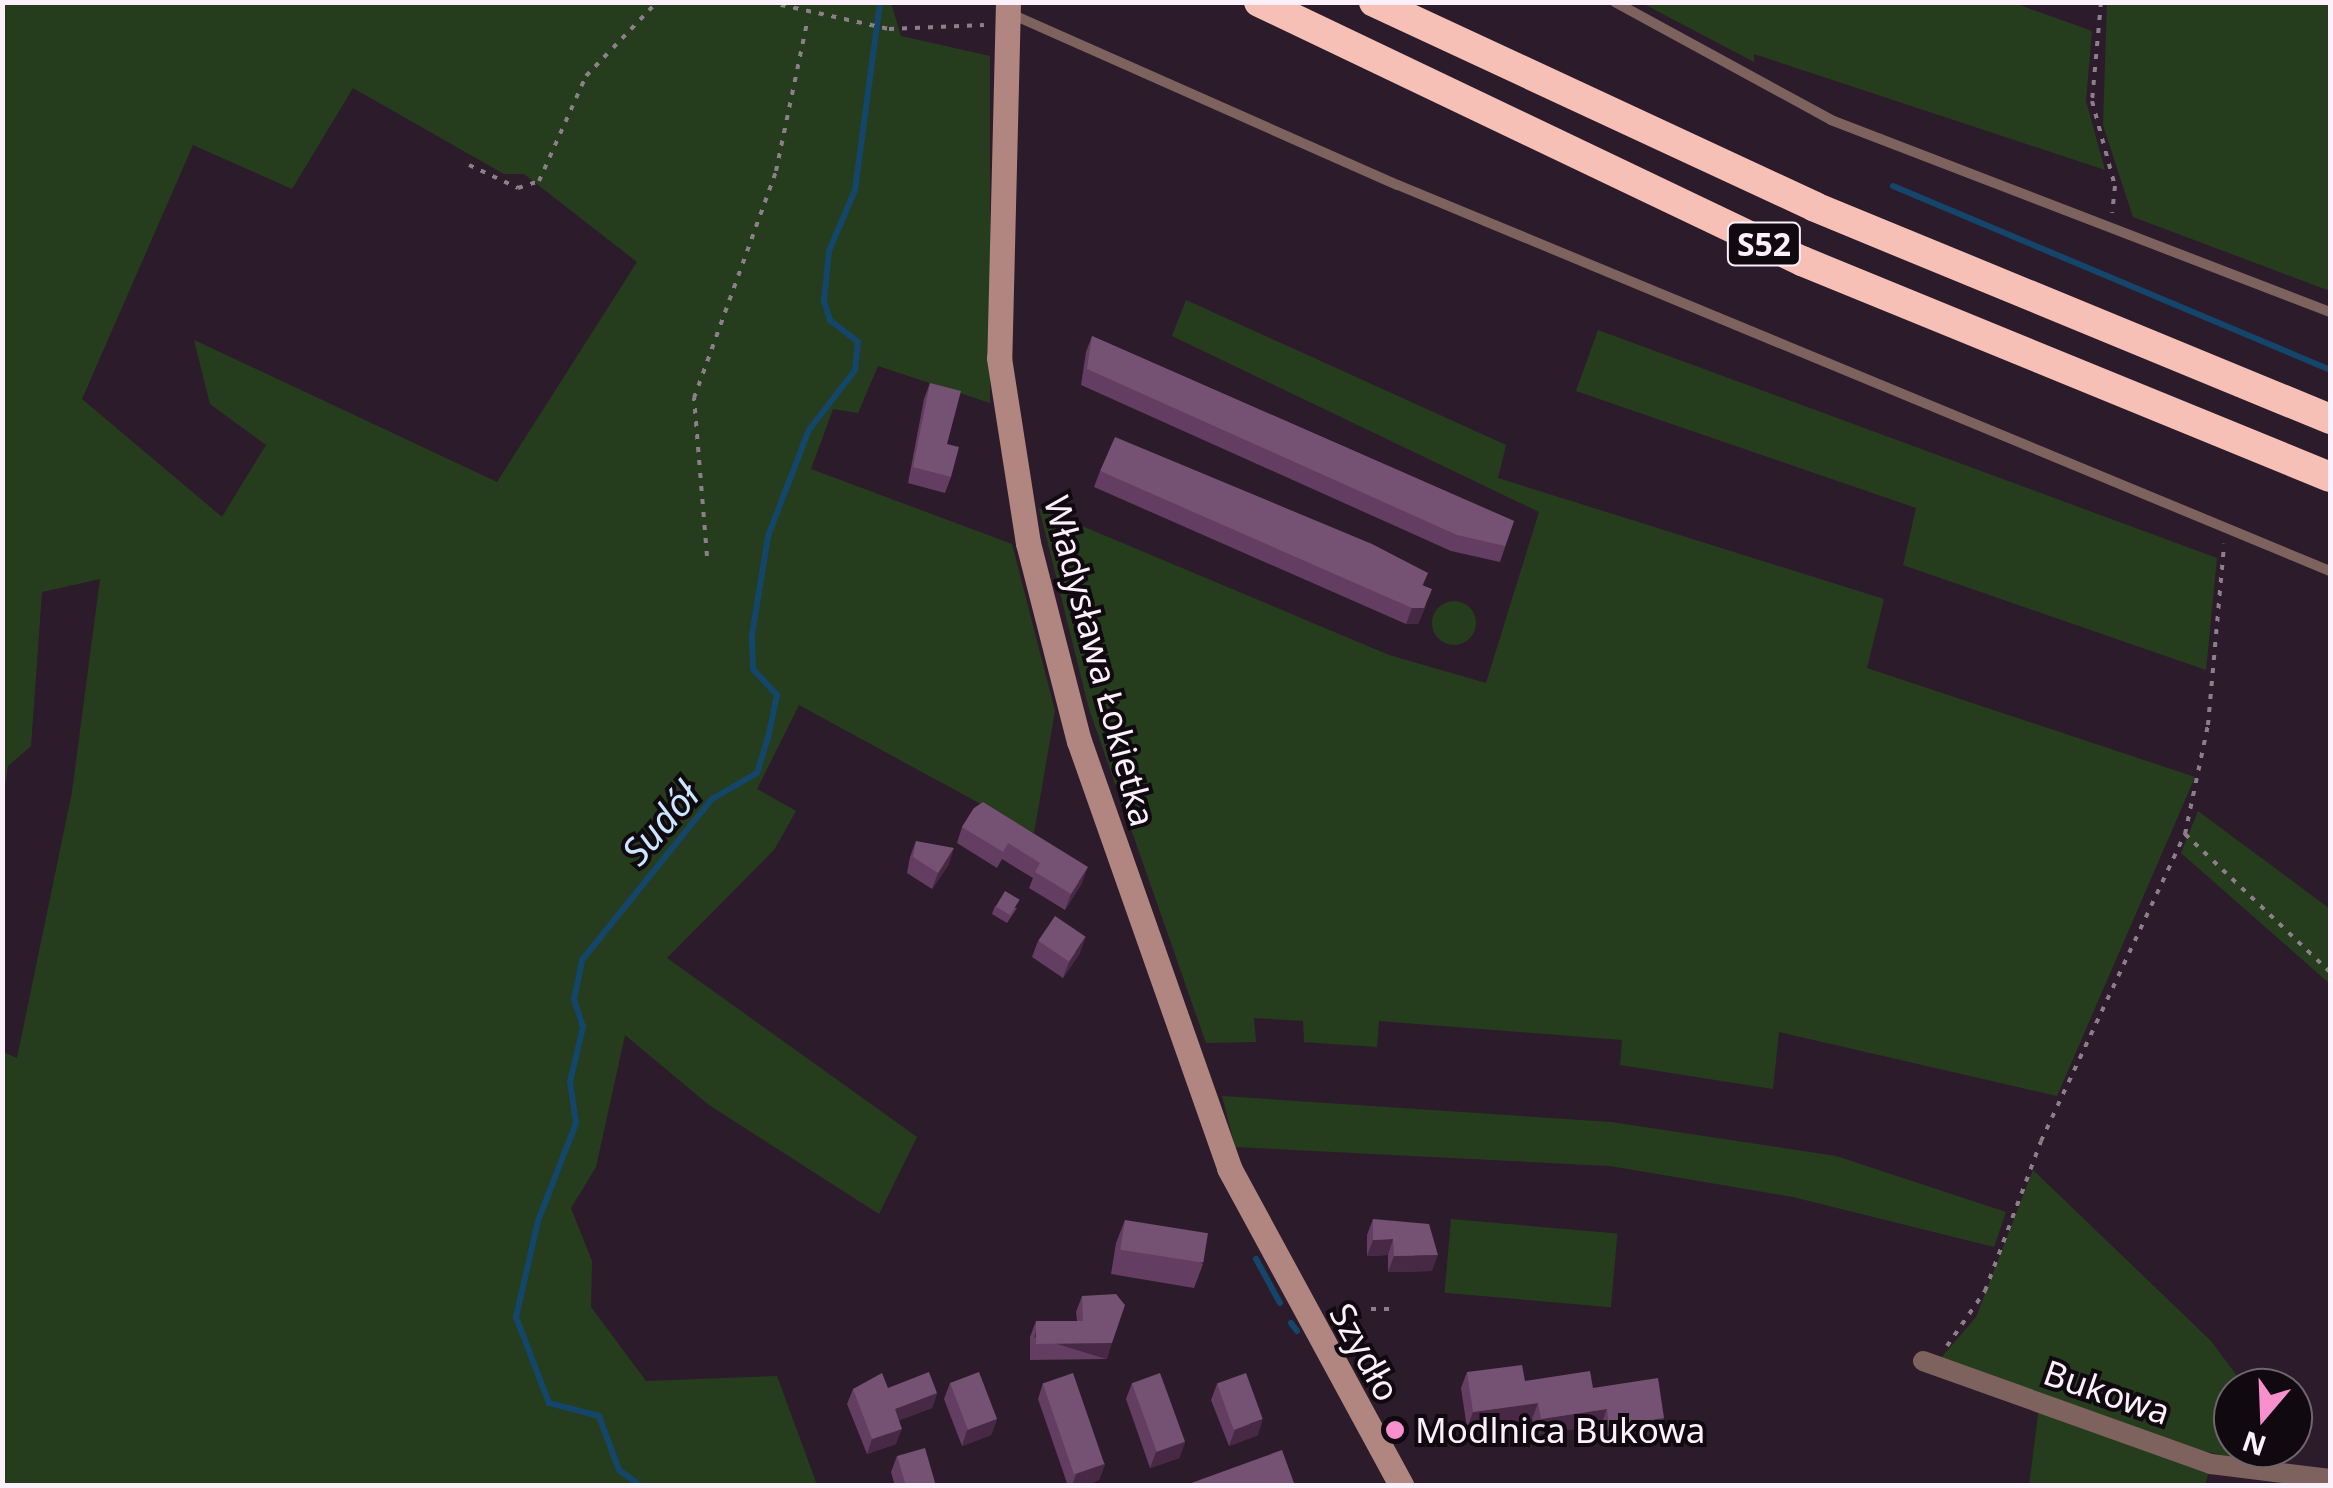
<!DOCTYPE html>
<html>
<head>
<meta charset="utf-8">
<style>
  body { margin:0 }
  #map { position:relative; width:2333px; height:1488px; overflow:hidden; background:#2c1c2b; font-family:"Noto Sans",sans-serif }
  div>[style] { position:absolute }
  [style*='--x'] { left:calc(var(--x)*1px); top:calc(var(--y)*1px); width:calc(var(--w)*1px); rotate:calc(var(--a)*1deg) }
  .green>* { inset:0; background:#263d1d; transform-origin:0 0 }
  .round { border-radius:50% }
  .stream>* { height:6px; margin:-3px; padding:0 3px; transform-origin:3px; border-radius:3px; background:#14456a }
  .path>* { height:4px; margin-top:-2px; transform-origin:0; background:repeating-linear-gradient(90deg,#8c7e8b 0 5px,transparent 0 13px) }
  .lane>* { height:10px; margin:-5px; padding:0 5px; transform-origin:5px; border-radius:5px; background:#7e625e }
  .street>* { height:20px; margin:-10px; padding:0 10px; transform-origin:10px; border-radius:10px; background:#7e625e }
  .secondary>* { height:25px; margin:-12.5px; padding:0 12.5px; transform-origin:12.5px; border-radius:12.5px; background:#b28680 }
  .highway>* { height:30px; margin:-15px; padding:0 15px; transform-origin:15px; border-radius:15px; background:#f7c0b7 }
  .wall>* { inset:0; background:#643d62 }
  .shaded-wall>* { inset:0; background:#472845; transform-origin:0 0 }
  .building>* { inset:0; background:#755173; transform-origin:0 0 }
  .dots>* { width:28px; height:28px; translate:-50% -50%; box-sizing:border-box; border:5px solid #100910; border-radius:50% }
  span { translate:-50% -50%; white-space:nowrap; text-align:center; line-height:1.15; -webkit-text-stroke:8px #100910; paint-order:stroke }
  .shield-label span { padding:2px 8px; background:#100910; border:2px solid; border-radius:8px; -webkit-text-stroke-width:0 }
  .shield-label { font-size:32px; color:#fcf0fb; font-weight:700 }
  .street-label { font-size:35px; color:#fcf0fb }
  .poi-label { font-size:35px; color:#fcf0fb }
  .left { translate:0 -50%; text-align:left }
  .water-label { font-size:38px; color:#cbe6ff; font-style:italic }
  .frame { position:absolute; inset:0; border:5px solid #fcf0fb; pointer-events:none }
  .north { position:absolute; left:2213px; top:1368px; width:100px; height:100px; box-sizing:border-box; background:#100910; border:2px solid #6e656e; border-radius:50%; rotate:199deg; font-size:28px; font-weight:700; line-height:40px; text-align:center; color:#fcf0fb }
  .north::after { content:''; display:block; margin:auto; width:35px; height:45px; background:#f790cd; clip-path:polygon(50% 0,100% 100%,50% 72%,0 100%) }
</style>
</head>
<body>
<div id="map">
  <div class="green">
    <i style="clip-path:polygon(evenodd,3px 3px,891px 3px,901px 36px,990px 56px,990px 403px,878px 366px,858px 413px,833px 409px,811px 469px,1012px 544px,1055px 711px,1034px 833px,799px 705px,757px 789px,796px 811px,774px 850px,667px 958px,917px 1137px,879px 1214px,709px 1105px,625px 1035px,596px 1167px,571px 1208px,592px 1261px,591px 1307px,646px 1381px,777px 1376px,817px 1485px,3px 1485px,3px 1052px,17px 1058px,72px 792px,100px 579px,42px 592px,31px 746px,8px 766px,3px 799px,3px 3px,353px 88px,504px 174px,524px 174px,637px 262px,497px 482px,194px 340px,210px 404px,266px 445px,222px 517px,82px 399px,193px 145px,292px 189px,353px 88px)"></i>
    <i style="clip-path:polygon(1642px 3px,2014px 3px,2092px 31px,2086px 101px,2105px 170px,1754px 54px,1754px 62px)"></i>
    <i style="clip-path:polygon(2107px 3px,2330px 3px,2330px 291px,2133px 217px,2103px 125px)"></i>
    <i style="clip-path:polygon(1186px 300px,1506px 445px,1498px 478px,1884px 599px,1867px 668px,2195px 777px,2057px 1096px,1779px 1032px,1773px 1089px,1620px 1065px,1622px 1040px,1379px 1021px,1377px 1047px,1304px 1042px,1303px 1021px,1254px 1018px,1256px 1042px,1206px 1043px,1089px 709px,1039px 508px,1389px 655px,1486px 683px,1539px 512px,1172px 336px)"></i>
    <i style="clip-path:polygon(1598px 330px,2217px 558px,2206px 670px,1903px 565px,1916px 508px,1576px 391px)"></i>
    <i class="round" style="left:1432px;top:601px;width:44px;height:44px"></i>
    <i style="clip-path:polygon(2198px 811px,2330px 909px,2330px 984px,2181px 853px)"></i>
    <i style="clip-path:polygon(1222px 1096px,1611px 1122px,1836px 1156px,2006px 1212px,1994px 1247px,1793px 1197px,1610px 1166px,1235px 1147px)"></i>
    <i style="clip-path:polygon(2033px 1170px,2211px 1341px,2246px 1388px,2233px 1388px,2233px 1448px,2296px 1454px,2246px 1461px,2187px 1447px,1940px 1359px,1976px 1317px)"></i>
    <i style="left:1451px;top:1219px;width:167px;height:74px;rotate:5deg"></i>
    <i style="clip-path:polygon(2039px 1408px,2209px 1471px,2205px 1485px,2029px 1486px)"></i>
  </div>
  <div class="stream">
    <i style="--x:1893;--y:186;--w:474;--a:22.8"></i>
    <i style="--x:1256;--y:1259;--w:50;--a:61.4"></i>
    <i style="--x:1291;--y:1323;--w:10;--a:53"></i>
    <i style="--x:641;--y:1486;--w:27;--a:-144"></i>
    <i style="--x:619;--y:1470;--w:58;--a:-110.3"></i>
    <i style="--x:599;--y:1416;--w:52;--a:-165.4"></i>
    <i style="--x:549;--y:1403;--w:92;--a:-111"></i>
    <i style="--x:516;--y:1317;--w:98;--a:-77.1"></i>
    <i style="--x:538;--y:1221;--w:105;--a:-68.8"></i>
    <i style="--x:576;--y:1123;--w:41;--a:-98.3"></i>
    <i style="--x:570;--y:1082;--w:57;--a:-76.7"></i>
    <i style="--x:583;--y:1027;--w:29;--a:-108"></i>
    <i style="--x:574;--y:999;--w:40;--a:-78"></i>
    <i style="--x:582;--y:960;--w:207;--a:-51.1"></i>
    <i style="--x:712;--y:799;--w:52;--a:-30"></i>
    <i style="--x:757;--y:773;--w:37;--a:-73"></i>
    <i style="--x:768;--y:738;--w:44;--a:-78.2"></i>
    <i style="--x:777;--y:695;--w:35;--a:-133"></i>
    <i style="--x:753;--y:669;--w:34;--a:-92"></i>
    <i style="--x:752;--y:635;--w:100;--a:-80.8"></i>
    <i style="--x:768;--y:536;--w:114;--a:-68.9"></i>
    <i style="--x:809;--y:430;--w:76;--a:-52.5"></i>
    <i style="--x:855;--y:370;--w:28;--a:-84"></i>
    <i style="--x:858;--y:342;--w:36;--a:-142"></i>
    <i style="--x:830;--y:320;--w:20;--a:-108"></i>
    <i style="--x:824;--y:301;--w:50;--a:-84.3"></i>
    <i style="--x:829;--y:251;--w:66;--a:-66.9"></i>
    <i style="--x:855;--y:190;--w:190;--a:-82.4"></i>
  </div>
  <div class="path">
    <i style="--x:768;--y:2;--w:124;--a:12.6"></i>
    <i style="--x:889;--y:29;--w:95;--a:-2.4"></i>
    <i style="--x:2101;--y:2;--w:99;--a:95.2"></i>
    <i style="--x:2092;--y:101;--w:88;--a:74.9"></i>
    <i style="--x:2115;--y:186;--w:27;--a:96"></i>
    <i style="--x:469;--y:165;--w:54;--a:25.1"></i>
    <i style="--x:518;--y:188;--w:22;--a:-18"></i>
    <i style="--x:539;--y:181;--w:115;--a:-65.9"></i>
    <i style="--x:586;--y:76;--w:103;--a:-46.2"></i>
    <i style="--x:707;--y:556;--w:159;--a:-94.7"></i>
    <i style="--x:694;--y:398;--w:241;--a:-70.1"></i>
    <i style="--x:776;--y:171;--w:156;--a:-78.2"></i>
    <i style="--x:2185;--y:834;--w:200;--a:43.6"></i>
    <i style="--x:1371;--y:1309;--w:25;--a:0"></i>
    <i style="--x:1947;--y:1346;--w:67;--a:-55.4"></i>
    <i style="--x:1985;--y:1291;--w:160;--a:-69.5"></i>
    <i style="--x:2041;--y:1141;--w:339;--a:-64.9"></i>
    <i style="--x:2185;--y:834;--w:111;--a:-78.1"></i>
    <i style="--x:2208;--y:725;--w:182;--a:-84.9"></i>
  </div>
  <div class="lane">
    <i style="--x:1615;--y:2;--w:246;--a:28.6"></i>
    <i style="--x:1831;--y:120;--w:535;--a:21.05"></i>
    <i style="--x:1009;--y:13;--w:425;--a:23.9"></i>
    <i style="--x:1398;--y:185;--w:1009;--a:22.5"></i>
  </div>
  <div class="street">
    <i style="--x:1923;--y:1361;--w:306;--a:19.7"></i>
    <i style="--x:2211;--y:1464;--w:120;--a:7.2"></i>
  </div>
  <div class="secondary">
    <i style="--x:1008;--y:2;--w:356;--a:91.4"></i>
    <i style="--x:999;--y:358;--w:187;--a:81.1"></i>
    <i style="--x:1028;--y:543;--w:204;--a:75.6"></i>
    <i style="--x:1079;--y:741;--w:453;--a:70.6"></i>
    <i style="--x:1229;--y:1168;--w:362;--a:61.5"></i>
  </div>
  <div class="highway">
    <i style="--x:1259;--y:2;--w:602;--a:25.5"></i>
    <i style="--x:1802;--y:261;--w:570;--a:22.25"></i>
    <i style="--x:1374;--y:2;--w:486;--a:24.9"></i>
    <i style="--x:1815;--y:207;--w:557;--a:22.37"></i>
  </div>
  <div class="wall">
    <i style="clip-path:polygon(1092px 336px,1514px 521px,1500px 562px,1451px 551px,1081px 385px,1086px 352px)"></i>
    <i style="clip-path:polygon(930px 383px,947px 444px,951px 477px,945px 493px,908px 483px,924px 399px)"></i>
    <i style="clip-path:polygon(1100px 471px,1428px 573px,1423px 585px,1426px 605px,1418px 624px,1406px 624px,1094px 487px)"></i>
    <i style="clip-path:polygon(974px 808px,1082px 883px,1065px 910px,1029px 888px,1033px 878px,1018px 869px,1002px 859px,997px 868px,957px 843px,962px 827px)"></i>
    <i style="clip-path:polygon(916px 841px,949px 864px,932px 889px,907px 873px,910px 857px)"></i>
    <i style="clip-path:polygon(995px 906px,1017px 908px,1007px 923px,992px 914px)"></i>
    <i style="clip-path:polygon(1038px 941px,1080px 953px,1063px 978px,1032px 957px)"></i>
    <i style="clip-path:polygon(1373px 1219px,1432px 1271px,1388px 1272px,1388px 1255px,1367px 1256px,1367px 1235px)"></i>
    <i style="clip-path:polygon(1125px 1220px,1203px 1264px,1194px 1288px,1111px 1274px,1116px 1243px)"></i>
    <i style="clip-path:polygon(1082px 1296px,1107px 1359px,1030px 1360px,1030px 1337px,1036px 1321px,1077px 1321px,1076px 1312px)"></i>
    <i style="clip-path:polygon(1467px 1372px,1525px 1381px,1593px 1388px,1664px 1418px,1658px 1434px,1603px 1442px,1601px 1425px,1535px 1435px,1532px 1419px,1467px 1428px,1461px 1388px)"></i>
    <i style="clip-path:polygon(950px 1383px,997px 1419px,991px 1435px,962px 1446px,944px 1399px)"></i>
    <i style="clip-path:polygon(1043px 1383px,1105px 1464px,1099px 1480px,1084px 1486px,1068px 1486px,1038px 1399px)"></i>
    <i style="clip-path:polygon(1132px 1383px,1185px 1442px,1179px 1458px,1150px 1468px,1126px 1399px)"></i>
    <i style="clip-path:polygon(1217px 1384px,1258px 1435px,1229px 1446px,1211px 1400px)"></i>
    <i style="clip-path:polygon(888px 1388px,937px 1393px,932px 1408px,899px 1420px,896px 1444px,867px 1454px,847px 1404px,853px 1389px)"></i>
    <i style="clip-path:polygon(897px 1456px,936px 1486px,895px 1486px,891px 1472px)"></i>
  </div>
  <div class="shaded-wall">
    <i style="clip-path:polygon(1432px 589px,1418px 624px,1406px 624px,1412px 608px)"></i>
    <i style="clip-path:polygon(954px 848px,949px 864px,932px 889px,938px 873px)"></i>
    <i style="clip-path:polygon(1088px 867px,1082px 883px,1065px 910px,1071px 894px)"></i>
    <i style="clip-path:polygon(1086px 937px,1080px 953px,1063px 978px,1069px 962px)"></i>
    <i style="clip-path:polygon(1393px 1239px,1388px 1255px,1367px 1256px,1373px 1240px)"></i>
    <i style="clip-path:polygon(1438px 1255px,1432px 1271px,1388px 1272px,1394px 1256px)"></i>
    <i style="left:1112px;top:1343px;width:17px;height:76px;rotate:107deg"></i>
    <i style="clip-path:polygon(937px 1393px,932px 1408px,890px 1424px,895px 1409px)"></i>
    <i style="clip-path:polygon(1538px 1403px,1532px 1419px,1467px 1428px,1473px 1412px)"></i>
    <i style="clip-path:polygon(1607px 1409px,1601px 1425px,1535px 1435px,1541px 1419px)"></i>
    <i style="clip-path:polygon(1664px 1418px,1658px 1434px,1603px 1442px,1609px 1426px)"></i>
    <i style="clip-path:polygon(997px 1419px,991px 1435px,962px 1446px,967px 1430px)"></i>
    <i style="clip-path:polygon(1263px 1419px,1258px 1435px,1229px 1446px,1235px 1430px)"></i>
    <i style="clip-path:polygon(902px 1429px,896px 1444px,867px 1454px,872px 1439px)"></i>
    <i style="clip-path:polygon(1185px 1442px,1179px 1458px,1150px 1468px,1156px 1452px)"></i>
    <i style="clip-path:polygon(1105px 1464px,1099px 1480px,1084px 1486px,1072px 1486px,1076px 1474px)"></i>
  </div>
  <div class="building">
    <i style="clip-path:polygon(1092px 336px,1514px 521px,1505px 546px,1457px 535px,1087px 369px)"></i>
    <i style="clip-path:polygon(930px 383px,961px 391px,947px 444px,959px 447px,951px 477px,913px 467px)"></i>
    <i style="clip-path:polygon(1115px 437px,1372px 544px,1428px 573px,1422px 585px,1432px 589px,1424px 608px,1412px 608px,1100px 471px)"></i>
    <i style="clip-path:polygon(983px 802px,1088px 867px,1071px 894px,1035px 872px,1040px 863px,1008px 843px,1003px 852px,962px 827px,974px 808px)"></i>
    <i style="clip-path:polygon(916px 841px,954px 848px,938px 873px,913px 857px)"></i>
    <i style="left:1005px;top:891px;width:17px;height:18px;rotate:31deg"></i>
    <i style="left:1055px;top:916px;width:37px;height:30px;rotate:34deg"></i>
    <i style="clip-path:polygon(1373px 1219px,1429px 1224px,1438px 1255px,1394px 1256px,1393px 1239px,1373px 1240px)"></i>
    <i style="left:1125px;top:1220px;width:84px;height:30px;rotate:9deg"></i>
    <i style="clip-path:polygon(1116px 1294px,1125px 1305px,1112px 1343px,1036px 1344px,1036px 1321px,1083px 1321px,1082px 1296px)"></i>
    <i style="clip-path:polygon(1522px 1365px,1525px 1381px,1590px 1371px,1593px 1388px,1658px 1378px,1664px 1418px,1609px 1426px,1607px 1409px,1541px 1419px,1538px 1403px,1473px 1412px,1467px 1372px)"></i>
    <i style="clip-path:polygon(929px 1372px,937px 1393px,895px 1409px,902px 1429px,872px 1439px,853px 1389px,882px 1373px,888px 1388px)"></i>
    <i style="left:979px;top:1372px;width:50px;height:31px;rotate:69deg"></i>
    <i style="left:1073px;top:1373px;width:96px;height:32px;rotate:71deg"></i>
    <i style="left:1160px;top:1373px;width:73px;height:30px;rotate:70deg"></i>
    <i style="left:1246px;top:1373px;width:49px;height:31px;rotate:70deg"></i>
    <i style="clip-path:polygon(925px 1448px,936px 1486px,906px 1486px,897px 1456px)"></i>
    <i style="clip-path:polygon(1282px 1450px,1295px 1486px,1183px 1486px)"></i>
  </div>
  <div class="dots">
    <i style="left:1395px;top:1430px;background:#f790cd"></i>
  </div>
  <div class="shield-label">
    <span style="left:1764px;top:244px">S52</span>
  </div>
  <div class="street-label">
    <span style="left:1100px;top:661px;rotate:75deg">Władysława Łokietka</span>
    <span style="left:1365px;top:1352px;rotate:61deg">Szydło</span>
    <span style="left:2107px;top:1392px;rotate:19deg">Bukowa</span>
  </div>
  <div class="poi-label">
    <span class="left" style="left:1415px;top:1430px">Modlnica Bukowa</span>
  </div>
  <div class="water-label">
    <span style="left:660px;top:823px;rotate:-49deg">Sudół</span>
  </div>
  <div class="frame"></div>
  <div class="north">N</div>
</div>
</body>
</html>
